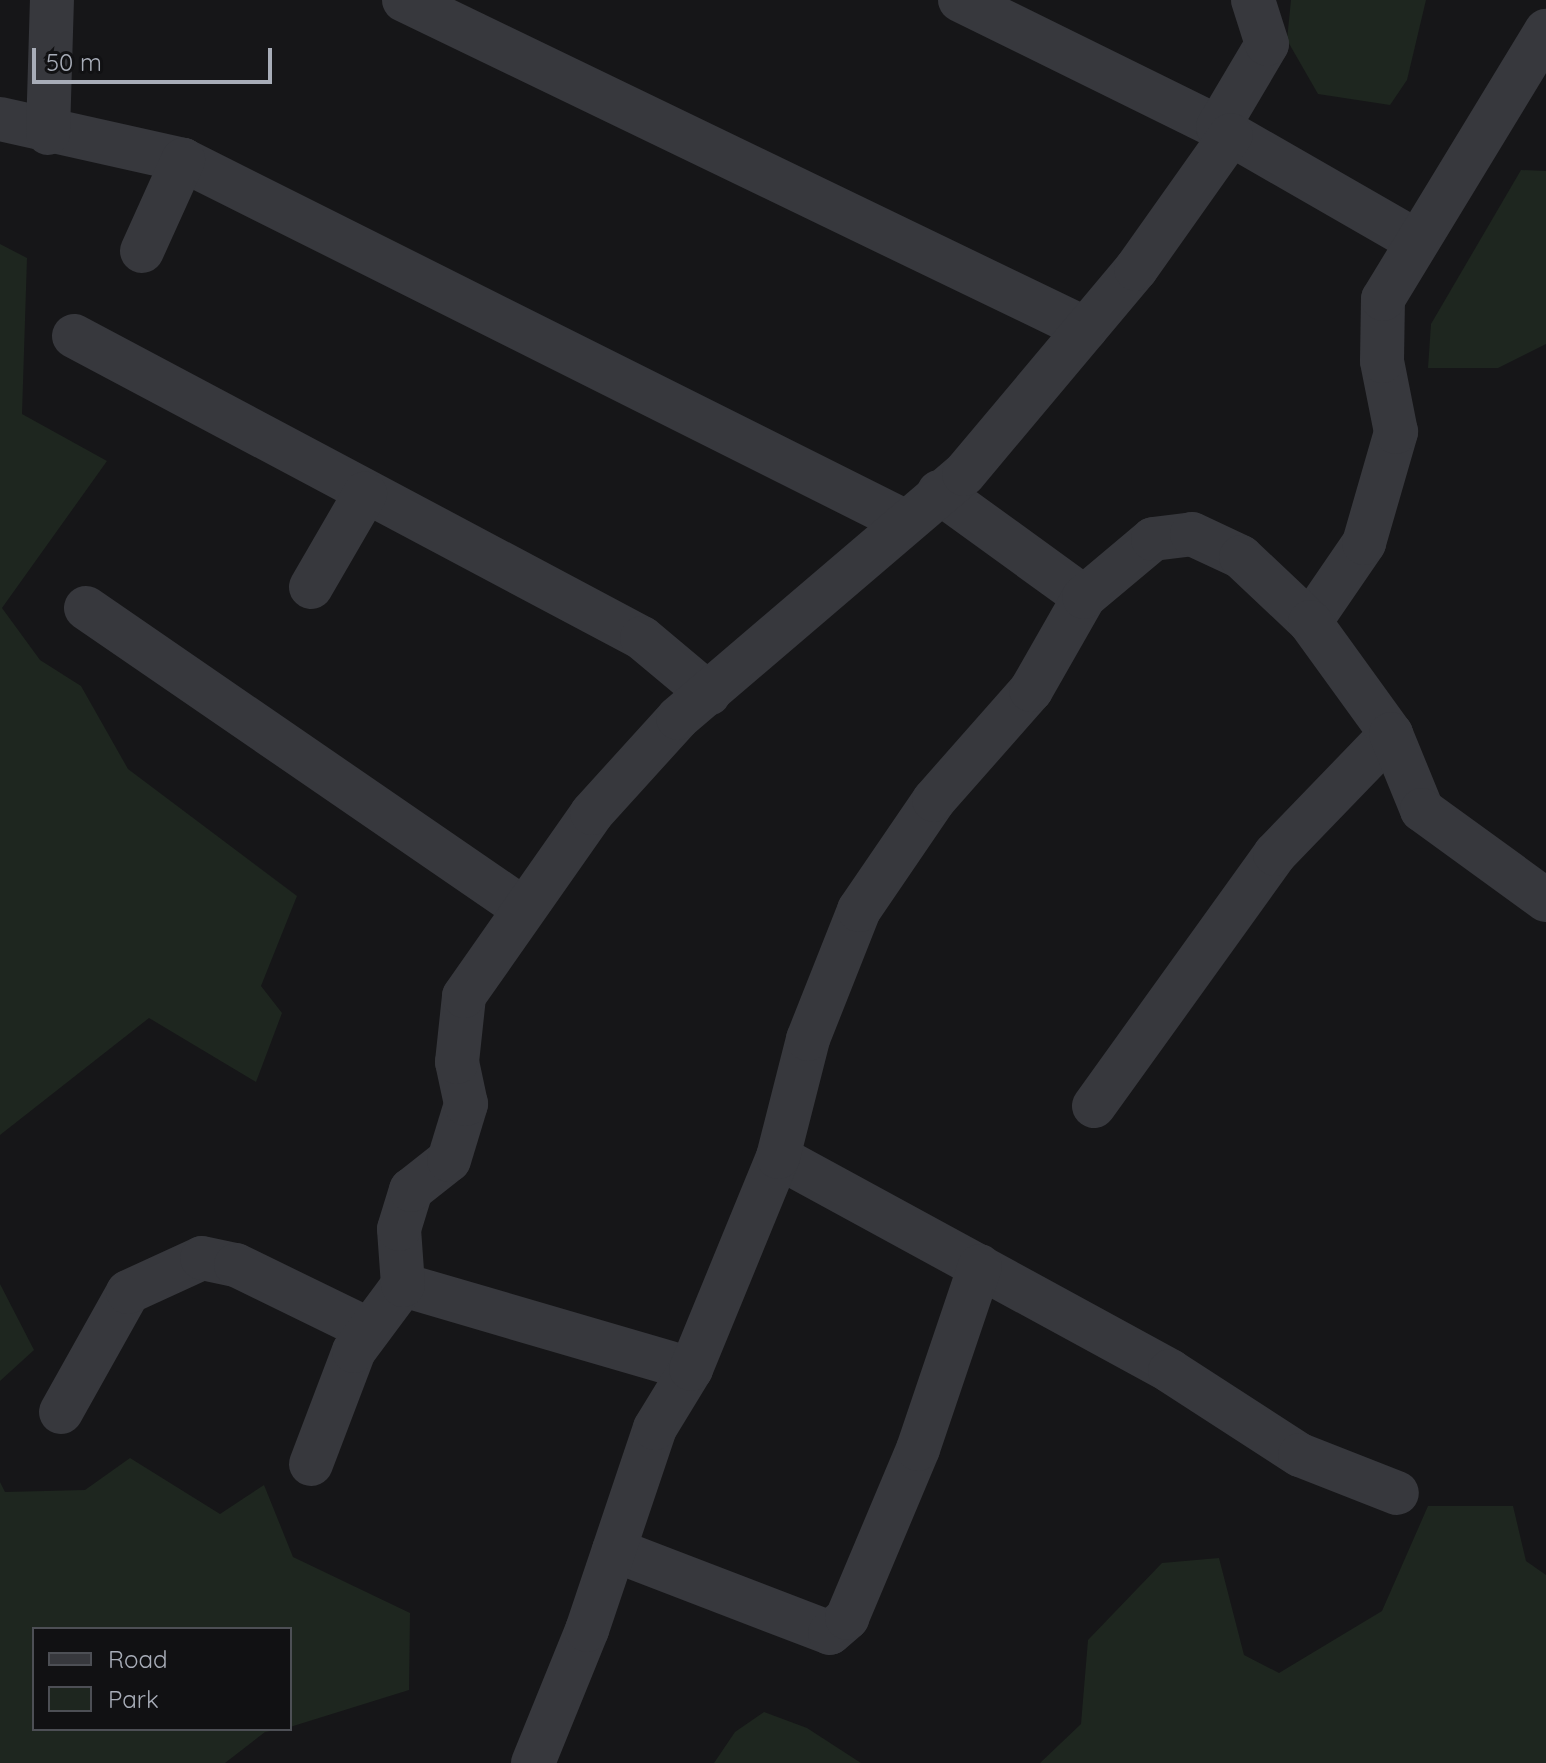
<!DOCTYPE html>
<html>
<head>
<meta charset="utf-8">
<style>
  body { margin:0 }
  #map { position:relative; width:1546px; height:1763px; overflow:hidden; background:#161618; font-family:Quicksand,sans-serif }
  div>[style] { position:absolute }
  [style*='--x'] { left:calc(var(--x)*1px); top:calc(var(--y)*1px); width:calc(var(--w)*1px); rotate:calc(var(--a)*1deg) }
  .green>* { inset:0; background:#1e261f }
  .minor>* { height:44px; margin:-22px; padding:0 22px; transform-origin:22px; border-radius:22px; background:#37383d }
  span { translate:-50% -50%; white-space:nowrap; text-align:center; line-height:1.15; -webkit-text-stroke:8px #111113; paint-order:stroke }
  .legend { position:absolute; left:32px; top:1627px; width:260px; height:104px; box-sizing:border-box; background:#111113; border:2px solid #4d4f55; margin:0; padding:10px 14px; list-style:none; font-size:24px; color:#a8adb8 }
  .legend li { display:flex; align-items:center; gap:16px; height:40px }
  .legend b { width:40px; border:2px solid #4d4f55 }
  .scale { position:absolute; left:32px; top:48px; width:240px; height:36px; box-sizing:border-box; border:4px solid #a8adb8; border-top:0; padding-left:10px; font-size:24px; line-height:28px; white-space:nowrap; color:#a8adb8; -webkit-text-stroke:6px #111113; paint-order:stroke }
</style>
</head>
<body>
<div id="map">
  <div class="green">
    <i style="clip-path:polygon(1291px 0,1426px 0,1407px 80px,1390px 105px,1318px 94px,1287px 40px)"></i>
    <i style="clip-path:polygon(1521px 170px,1546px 171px,1546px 344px,1498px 368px,1428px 368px,1431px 324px)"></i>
    <i style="clip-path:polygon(0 244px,27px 258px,22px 414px,107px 461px,2px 608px,40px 660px,81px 686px,128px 769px,297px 896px,261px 986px,282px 1013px,256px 1082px,149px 1018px,0 1135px)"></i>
    <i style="clip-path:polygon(0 1284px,34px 1350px,0 1381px)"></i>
    <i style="clip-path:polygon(130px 1458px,220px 1514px,264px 1485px,293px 1557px,410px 1613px,409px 1690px,290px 1727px,290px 1629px,34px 1629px,34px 1729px,281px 1729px,265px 1732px,225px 1763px,0 1763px,0 1482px,5px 1492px,85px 1490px)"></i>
    <i style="clip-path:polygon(1428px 1506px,1513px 1506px,1526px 1561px,1546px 1575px,1546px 1763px,1040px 1763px,1081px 1724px,1088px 1640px,1162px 1563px,1219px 1558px,1244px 1655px,1279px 1673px,1382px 1611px)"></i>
    <i style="clip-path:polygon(764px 1712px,807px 1728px,861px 1763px,714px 1763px,735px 1732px)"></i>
  </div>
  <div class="minor">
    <i style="--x:404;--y:0;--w:757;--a:25.75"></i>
    <i style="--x:960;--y:0;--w:288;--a:26.2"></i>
    <i style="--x:1218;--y:127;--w:225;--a:29.9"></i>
    <i style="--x:0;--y:119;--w:188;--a:12.6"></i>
    <i style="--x:183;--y:160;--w:804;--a:26.6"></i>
    <i style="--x:1218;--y:127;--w:96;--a:-59.4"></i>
    <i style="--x:1267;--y:44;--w:46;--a:-107.7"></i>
    <i style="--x:48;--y:133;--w:133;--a:-88.3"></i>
    <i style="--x:142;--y:251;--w:100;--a:-65.7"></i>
    <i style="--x:74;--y:336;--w:643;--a:28"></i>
    <i style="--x:642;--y:638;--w:87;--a:39.9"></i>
    <i style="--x:939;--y:492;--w:179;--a:35.9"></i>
    <i style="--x:311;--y:587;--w:108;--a:-59.9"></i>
    <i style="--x:86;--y:608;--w:531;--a:34.5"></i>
    <i style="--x:1310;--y:622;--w:96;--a:-55.6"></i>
    <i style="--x:1364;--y:543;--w:116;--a:-73.9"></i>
    <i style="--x:1396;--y:432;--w:72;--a:-101.2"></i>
    <i style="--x:1382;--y:361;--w:62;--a:-89.1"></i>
    <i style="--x:1383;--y:299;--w:314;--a:-58.7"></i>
    <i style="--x:1094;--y:1106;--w:310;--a:-54.3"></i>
    <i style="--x:1275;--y:854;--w:167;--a:-46"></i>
    <i style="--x:778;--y:1157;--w:447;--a:28.6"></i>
    <i style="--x:1170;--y:1371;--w:155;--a:32.9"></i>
    <i style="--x:1300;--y:1455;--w:104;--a:21.4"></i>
    <i style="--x:403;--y:1285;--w:300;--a:16.3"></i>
    <i style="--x:61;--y:1412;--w:137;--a:-60.8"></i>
    <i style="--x:128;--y:1292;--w:81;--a:-24.7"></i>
    <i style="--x:202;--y:1258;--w:35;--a:12"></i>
    <i style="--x:236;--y:1265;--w:148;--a:26"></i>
    <i style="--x:311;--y:1464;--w:121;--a:-69.2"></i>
    <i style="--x:354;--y:1351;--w:82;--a:-53.4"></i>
    <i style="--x:403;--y:1285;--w:56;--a:-94.1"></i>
    <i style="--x:399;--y:1229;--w:41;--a:-72.9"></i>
    <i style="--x:411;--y:1190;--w:48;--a:-38.3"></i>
    <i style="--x:449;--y:1160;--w:59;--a:-73.1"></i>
    <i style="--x:466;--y:1104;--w:43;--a:-102.1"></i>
    <i style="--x:457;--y:1062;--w:66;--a:-83.9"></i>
    <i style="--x:464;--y:996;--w:223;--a:-55"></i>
    <i style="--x:592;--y:813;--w:128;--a:-47.8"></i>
    <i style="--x:678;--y:718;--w:376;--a:-40.5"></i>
    <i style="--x:964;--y:474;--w:268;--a:-50"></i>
    <i style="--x:1136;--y:269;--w:164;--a:-54.7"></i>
    <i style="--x:614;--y:1550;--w:231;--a:21"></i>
    <i style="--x:830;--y:1633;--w:23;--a:-41"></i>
    <i style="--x:847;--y:1618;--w:183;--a:-67.2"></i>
    <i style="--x:918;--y:1449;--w:193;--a:-71.3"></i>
    <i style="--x:533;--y:1763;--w:144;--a:-67.9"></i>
    <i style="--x:587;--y:1630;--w:213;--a:-71.4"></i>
    <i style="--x:655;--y:1428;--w:69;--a:-58.6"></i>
    <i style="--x:691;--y:1369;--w:229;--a:-67.7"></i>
    <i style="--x:778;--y:1157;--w:122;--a:-75.7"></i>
    <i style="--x:808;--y:1039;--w:139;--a:-68.4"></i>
    <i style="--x:859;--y:910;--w:133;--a:-55.7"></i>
    <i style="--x:934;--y:800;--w:147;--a:-48.6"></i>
    <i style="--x:1031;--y:690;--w:107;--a:-60.3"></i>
    <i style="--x:1084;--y:597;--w:90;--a:-40"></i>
    <i style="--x:1153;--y:539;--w:39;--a:-7"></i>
    <i style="--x:1192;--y:534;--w:54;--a:25.1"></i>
    <i style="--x:1241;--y:557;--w:95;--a:43.3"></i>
    <i style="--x:1310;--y:622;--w:138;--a:54.1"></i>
    <i style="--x:1391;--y:734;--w:82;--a:67.8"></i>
    <i style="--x:1422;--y:810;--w:153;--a:36"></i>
  </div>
  <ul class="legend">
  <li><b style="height:10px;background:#37383d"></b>Road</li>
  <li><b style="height:22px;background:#1e261f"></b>Park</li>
  </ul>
  <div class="scale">50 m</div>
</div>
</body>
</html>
